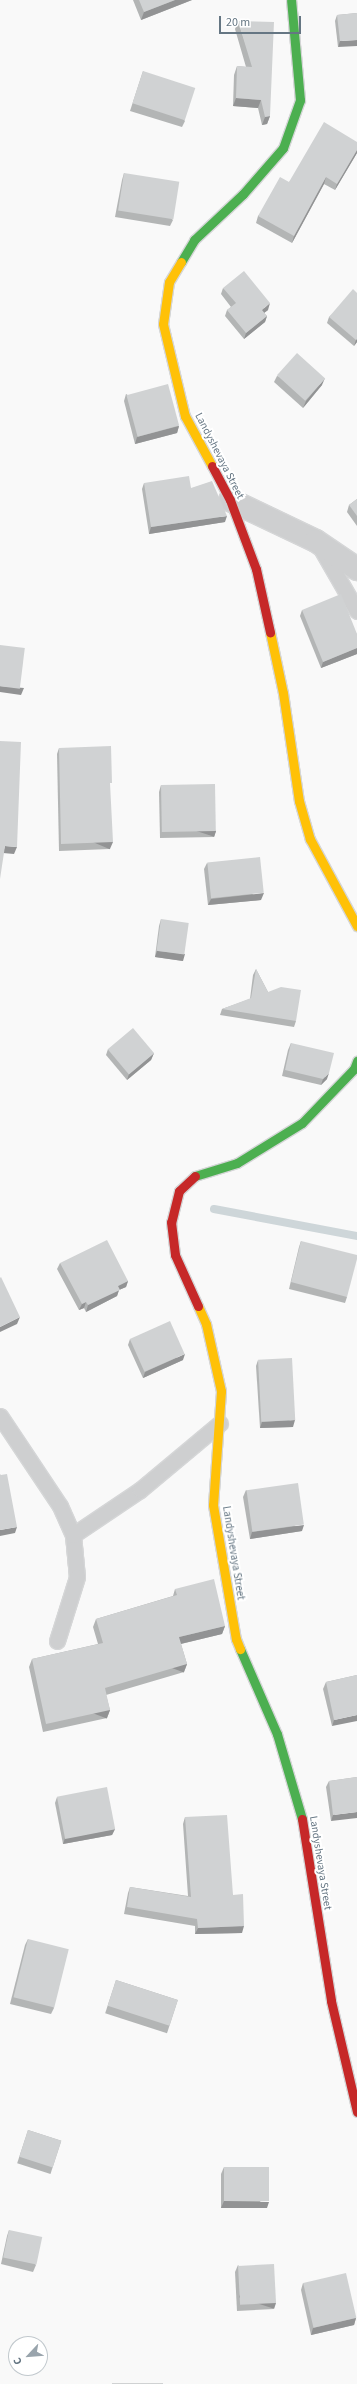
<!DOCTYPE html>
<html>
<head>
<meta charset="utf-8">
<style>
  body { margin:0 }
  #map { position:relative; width:357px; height:2384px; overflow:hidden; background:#f9f9f9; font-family:"Source Sans 3",sans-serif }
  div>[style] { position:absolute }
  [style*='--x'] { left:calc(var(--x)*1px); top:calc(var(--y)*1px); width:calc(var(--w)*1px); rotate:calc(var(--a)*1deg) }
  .stream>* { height:8px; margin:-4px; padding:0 4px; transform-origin:4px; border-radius:4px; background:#ced6d9 }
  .roads { filter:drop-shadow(1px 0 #d5d6d7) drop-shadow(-1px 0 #d5d6d7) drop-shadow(0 1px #d5d6d7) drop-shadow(0 -1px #d5d6d7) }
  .lane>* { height:15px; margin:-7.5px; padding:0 7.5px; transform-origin:7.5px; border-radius:7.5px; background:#cecfd0 }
  .street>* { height:22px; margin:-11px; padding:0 11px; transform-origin:11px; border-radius:11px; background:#cecfd0 }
  .fast>* { height:9px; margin:-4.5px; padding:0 4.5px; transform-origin:4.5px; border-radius:4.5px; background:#4caf50 }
  .slow>* { height:9px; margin:-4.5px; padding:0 4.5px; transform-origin:4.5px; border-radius:4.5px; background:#ffc107 }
  .jam>* { height:9px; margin:-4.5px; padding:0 4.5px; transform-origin:4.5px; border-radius:4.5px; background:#c62828 }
  .wall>* { inset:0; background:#b3b5b5; transform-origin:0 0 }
  .shaded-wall>* { inset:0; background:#929394; transform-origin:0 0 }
  .building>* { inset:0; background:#d0d2d3; transform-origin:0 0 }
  span { translate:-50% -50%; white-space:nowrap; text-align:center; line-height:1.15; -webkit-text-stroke:4px #fff; paint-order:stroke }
  .street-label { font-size:11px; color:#657683 }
  .north { position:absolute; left:8px; top:2336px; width:40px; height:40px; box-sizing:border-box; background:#fff; border:1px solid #c1c8cd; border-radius:50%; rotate:244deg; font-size:11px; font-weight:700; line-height:16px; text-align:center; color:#657683 }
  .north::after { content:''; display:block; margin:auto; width:14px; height:18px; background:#99a4ac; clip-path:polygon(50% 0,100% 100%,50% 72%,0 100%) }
  .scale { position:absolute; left:219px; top:16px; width:82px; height:18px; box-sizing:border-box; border:2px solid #657683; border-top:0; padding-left:5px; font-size:12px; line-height:14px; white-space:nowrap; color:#657683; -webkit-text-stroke:3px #fff; paint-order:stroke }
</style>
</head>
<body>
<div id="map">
  <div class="stream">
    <i style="--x:214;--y:1209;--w:146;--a:10.7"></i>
  </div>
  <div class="roads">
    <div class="lane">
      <i style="--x:319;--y:545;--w:76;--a:60.1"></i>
      <i style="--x:0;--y:1416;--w:108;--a:56.3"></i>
      <i style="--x:60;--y:1506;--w:32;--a:66"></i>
      <i style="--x:73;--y:1535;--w:42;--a:84.6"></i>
      <i style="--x:77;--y:1577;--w:67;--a:107.4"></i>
      <i style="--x:73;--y:1535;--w:81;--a:-33.9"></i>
      <i style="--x:140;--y:1490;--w:104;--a:-39.9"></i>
    </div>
    <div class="street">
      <i style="--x:230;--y:500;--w:95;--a:25.5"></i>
      <i style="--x:316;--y:541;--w:50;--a:34.3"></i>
    </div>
    <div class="fast">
      <i style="--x:181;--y:262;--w:26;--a:-59"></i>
      <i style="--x:194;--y:240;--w:67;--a:-43.2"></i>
      <i style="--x:243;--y:194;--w:61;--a:-49"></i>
      <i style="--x:283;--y:148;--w:51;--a:-70.5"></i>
      <i style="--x:300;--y:100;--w:100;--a:-95.1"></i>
      <i style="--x:195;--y:1176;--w:44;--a:-17.2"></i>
      <i style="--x:237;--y:1163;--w:76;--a:-31.6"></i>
      <i style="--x:302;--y:1123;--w:75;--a:-46.1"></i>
      <i style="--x:354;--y:1069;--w:9;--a:-69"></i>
      <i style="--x:240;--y:1649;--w:93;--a:66.5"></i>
      <i style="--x:277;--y:1734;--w:89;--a:73.6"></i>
    </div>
    <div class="slow">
      <i style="--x:181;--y:262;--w:23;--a:121"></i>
      <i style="--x:169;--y:282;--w:42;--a:98.1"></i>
      <i style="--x:163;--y:324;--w:95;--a:76.6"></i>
      <i style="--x:185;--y:416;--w:57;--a:61.6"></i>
      <i style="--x:270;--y:632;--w:62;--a:78"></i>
      <i style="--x:283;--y:693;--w:109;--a:81.6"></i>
      <i style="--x:299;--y:801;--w:40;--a:74"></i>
      <i style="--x:310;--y:839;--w:99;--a:61.6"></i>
      <i style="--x:198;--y:1306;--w:20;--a:66"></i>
      <i style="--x:206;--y:1324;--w:69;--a:77.4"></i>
      <i style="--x:221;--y:1391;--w:114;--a:94"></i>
      <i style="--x:213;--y:1505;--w:136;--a:80.3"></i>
      <i style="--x:236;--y:1639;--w:11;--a:68"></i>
    </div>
    <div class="jam">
      <i style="--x:212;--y:466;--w:38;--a:62"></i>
      <i style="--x:230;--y:500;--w:74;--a:69.4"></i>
      <i style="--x:256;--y:569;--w:65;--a:77.5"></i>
      <i style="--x:195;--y:1176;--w:22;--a:137"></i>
      <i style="--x:179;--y:1191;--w:32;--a:104"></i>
      <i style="--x:171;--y:1222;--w:33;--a:83"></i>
      <i style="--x:175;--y:1255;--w:56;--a:65.7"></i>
      <i style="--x:302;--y:1819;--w:184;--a:80.9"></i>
      <i style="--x:331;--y:2001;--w:114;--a:76.8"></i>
    </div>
  </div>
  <div class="wall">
    <i style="clip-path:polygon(133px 0,192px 0,141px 20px)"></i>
    <i style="clip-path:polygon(357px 13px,338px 47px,335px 21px,337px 15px)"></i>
    <i style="clip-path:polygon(238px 21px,270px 116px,267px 124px,262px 125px,258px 108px,233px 106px,234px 75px,237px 66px,246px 67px,235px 29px)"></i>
    <i style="clip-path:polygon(143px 71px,185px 121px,182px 127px,130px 111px)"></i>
    <i style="clip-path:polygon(357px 142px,357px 153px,335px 190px,324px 184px,292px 243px,256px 223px,258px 216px,289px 182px)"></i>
    <i style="clip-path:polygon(124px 173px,173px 220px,170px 226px,115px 217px,122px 180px)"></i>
    <i style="clip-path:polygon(223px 288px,268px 310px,264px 313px,267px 316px,265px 322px,244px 339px,225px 316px,227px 310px,231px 307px,221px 294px)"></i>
    <i style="clip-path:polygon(357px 293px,357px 342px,354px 346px,327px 323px,329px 317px)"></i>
    <i style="clip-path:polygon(277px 376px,322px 385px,303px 408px,274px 382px)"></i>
    <i style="clip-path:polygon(126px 394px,179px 426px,177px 433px,135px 444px,124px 401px)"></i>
    <i style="clip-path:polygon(144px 483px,191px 488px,225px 522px,149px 534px,142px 489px)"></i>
    <i style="clip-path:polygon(357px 499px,357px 526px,347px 512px,349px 505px)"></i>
    <i style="clip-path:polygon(302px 610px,357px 634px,357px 654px,321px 668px,300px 616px)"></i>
    <i style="clip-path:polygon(59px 748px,110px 849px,59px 851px,57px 754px)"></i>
    <i style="clip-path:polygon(161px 785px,216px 831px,214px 837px,160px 838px,159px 792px)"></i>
    <i style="clip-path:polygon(207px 863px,261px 900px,208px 905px,204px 869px)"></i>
    <i style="clip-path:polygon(161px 919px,183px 961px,155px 957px,159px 926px)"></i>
    <i style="clip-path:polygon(256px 969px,268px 992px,296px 1021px,294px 1027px,220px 1015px,222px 1009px,250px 999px,253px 975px)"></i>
    <i style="clip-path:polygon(291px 1043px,327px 1079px,321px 1085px,282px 1076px,288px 1050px)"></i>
    <i style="clip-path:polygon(108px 1049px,154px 1053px,151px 1060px,127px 1080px,106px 1055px)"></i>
    <i style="clip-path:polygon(301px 1241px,347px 1297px,345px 1303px,289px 1289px,299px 1247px)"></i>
    <i style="clip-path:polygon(60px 1263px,128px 1281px,126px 1287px,119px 1290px,117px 1296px,86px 1312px,84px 1308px,79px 1310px,57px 1269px)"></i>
    <i style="clip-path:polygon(130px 1339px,183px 1360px,143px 1378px,128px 1345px)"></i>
    <i style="clip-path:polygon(258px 1360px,293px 1427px,260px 1428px,256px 1366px)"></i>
    <i style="clip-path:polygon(246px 1490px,302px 1531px,250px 1539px,243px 1497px)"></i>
    <i style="clip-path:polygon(175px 1589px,225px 1626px,222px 1634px,181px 1644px,187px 1664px,184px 1672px,106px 1695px,110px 1710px,107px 1718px,43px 1732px,29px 1667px,32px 1659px,98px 1644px,93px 1627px,96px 1619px,173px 1596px)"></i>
    <i style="clip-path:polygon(357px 1675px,332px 1726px,323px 1689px,326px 1682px)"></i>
    <i style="clip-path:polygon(357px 1777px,331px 1821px,326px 1787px,329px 1781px)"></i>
    <i style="clip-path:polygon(57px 1797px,115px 1829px,112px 1835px,63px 1844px,55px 1803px)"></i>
    <i style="clip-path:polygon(185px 1817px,233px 1895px,242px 1933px,195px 1934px,195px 1926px,124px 1914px,128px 1893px,130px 1887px,188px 1896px,183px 1824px)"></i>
    <i style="clip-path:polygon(28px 1939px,54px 2008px,51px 2014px,10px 2004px,25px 1945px)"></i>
    <i style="left:116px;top:1980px;width:65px;height:35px;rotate:18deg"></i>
    <i style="left:28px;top:2130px;width:35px;height:35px;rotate:18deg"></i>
    <i style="clip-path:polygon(224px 2167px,267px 2208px,221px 2208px,221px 2174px)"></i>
    <i style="clip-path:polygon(9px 2230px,36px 2265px,33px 2272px,1px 2264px,7px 2236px)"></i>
    <i style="clip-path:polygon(238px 2265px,274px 2309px,237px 2311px,235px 2272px)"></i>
    <i style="clip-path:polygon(303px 2283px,356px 2318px,354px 2325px,311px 2335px,301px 2290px)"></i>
  </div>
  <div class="shaded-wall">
    <i style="clip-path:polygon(175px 0,192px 0,141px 20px,144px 12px)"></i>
    <i style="clip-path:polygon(357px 40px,357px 46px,338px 47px,340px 41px)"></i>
    <i style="clip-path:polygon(236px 98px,261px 100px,258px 108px,233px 106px)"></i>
    <i style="clip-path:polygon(270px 116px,267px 124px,262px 125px,265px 117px)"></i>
    <i style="clip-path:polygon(357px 150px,357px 153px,335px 190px,337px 184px)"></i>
    <i style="clip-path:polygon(326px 177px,324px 184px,292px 243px,294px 236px)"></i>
    <i style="clip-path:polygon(270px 303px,268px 310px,260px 316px,262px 310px)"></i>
    <i style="clip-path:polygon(267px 316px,265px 322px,244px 339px,246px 333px)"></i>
    <i style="clip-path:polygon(357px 339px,357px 342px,354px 346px,356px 340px)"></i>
    <i style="clip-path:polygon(325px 378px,322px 385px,303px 408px,306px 401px)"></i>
    <i style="clip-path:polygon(179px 426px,177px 433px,135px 444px,137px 437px)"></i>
    <i style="clip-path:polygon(227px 516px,225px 522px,149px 534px,151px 527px)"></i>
    <i style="clip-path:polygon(357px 648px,357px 654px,321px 668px,323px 662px)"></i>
    <i style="clip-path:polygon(0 686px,24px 688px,21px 695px,0 692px)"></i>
    <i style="left:216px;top:831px;width:6px;height:54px;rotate:108deg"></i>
    <i style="left:113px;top:842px;width:8px;height:52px;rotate:113deg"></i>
    <i style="clip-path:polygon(5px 846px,17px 847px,14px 854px,3px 853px)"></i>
    <i style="clip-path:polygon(264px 893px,261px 900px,208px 905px,211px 899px)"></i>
    <i style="clip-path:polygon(157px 951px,185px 954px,183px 961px,155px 957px)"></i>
    <i style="clip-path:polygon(154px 1053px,151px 1060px,127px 1080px,129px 1074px)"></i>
    <i style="clip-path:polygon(329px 1073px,327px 1079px,321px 1085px,323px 1079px)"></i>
    <i style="clip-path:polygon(128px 1281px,126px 1287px,119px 1290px,117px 1296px,86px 1312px,88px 1305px,118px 1286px)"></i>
    <i style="clip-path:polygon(86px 1302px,84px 1308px,79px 1310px,82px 1304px)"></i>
    <i style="clip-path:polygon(20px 1317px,17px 1324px,0 1332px,0 1327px)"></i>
    <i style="clip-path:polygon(185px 1354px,183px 1360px,143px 1378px,145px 1372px)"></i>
    <i style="clip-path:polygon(295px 1420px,293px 1427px,260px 1428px,262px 1422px)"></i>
    <i style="clip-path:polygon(304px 1525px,302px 1531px,250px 1539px,252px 1532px)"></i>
    <i style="clip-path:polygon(17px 1527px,15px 1533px,0 1536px,0 1530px)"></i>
    <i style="clip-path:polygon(225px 1626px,222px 1634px,176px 1645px,179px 1637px)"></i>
    <i style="left:187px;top:1664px;width:9px;height:85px;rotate:111deg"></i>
    <i style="left:110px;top:1710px;width:9px;height:66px;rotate:111deg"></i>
    <i style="clip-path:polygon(357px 1715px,357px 1721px,332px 1726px,334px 1720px)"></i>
    <i style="clip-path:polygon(357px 1812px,357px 1818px,331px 1821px,333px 1815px)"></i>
    <i style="clip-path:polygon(115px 1829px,112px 1835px,63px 1844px,65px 1838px)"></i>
    <i style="clip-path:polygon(244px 1926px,242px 1933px,195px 1934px,198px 1928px)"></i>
    <i style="clip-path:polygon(224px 2201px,269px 2202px,267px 2208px,221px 2208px)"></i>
    <i style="left:276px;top:2303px;width:6px;height:37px;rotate:108deg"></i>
    <i style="clip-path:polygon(356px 2318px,354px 2325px,311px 2335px,313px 2328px)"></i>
  </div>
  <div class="building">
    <i style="clip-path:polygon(139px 0,175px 0,144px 12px)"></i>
    <i style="clip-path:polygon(357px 13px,357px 40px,340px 41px,337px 15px)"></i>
    <i style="clip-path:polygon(238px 21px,274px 22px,270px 116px,265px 117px,261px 100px,236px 98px,237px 66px,252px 67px)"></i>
    <i style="left:143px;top:71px;width:55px;height:34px;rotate:18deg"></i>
    <i style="clip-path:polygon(324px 122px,357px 142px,357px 150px,337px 184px,326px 177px,294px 236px,258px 216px,280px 177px,289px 182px)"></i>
    <i style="left:124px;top:173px;width:56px;height:38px;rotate:9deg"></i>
    <i style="clip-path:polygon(244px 271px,270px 303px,262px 310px,267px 316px,246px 333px,227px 310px,236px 303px,223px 288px)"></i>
    <i style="clip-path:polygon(353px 289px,357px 293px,357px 339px,356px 340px,329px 317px)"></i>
    <i style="left:297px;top:353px;width:38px;height:30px;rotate:42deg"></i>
    <i style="left:168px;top:384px;width:43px;height:43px;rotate:75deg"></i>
    <i style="clip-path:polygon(189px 476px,191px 488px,212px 481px,227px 516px,151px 527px,144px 483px)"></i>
    <i style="clip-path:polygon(357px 499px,357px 516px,349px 505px)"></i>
    <i style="clip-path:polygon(341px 594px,357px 634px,357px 648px,323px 662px,302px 610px)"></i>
    <i style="left:0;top:645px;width:25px;height:41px;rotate:7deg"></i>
    <i style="clip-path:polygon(0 741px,21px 742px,17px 847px,5px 846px,0 879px)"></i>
    <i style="clip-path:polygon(111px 746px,112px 783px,110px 783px,113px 842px,61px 844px,59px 748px)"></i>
    <i style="left:215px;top:784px;width:47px;height:54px;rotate:89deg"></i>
    <i style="left:260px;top:857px;width:36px;height:53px;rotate:84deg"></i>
    <i style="left:161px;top:919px;width:28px;height:32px;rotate:8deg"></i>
    <i style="clip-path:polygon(256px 969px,268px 992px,281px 987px,301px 990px,296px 1021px,222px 1009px,251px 998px)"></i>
    <i style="left:133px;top:1028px;width:33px;height:33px;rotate:50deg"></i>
    <i style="clip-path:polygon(291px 1043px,334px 1053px,329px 1073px,323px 1079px,285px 1070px)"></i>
    <i style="clip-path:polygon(107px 1240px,128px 1281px,118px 1286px,120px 1290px,88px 1305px,86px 1302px,82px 1304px,60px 1263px)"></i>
    <i style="clip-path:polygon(301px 1241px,357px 1255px,357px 1259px,347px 1297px,291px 1282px)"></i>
    <i style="clip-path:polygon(1px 1277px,20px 1317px,0 1327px,0 1278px)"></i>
    <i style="left:170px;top:1321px;width:36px;height:44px;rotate:66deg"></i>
    <i style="left:292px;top:1358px;width:62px;height:34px;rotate:87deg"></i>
    <i style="clip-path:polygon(0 1474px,1px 1475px,7px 1474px,17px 1527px,0 1530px)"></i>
    <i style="left:298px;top:1483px;width:42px;height:52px;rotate:82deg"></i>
    <i style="clip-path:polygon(214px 1579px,225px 1626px,179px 1637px,187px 1664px,105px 1688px,110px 1710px,46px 1724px,32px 1659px,103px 1643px,96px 1619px,177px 1595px,175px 1589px)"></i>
    <i style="clip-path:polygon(357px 1675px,357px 1715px,334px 1720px,326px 1682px)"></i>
    <i style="clip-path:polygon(357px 1777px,357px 1812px,333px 1815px,329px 1781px)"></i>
    <i style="left:107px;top:1787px;width:43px;height:51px;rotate:79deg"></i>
    <i style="clip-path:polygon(227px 1815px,233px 1895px,243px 1894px,244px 1926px,198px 1928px,197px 1919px,127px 1907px,130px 1887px,191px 1897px,185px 1817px)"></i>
    <i style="left:28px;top:1939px;width:42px;height:60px;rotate:14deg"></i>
    <i style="left:116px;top:1980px;width:65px;height:27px;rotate:18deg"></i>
    <i style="left:28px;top:2130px;width:35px;height:28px;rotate:18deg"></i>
    <i style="left:224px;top:2167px;width:45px;height:34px"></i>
    <i style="left:9px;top:2230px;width:34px;height:28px;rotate:12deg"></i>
    <i style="left:274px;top:2264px;width:39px;height:36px;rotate:87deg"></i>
    <i style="left:346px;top:2273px;width:46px;height:44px;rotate:77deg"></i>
    <i style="left:112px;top:2383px;width:51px;height:1px"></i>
  </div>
  <div class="street-label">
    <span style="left:219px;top:456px;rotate:63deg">Landyshevaya Street</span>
    <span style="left:233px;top:1553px;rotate:81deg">Landyshevaya Street</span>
    <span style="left:320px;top:1863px;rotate:81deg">Landyshevaya Street</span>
  </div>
  <div class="north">С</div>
  <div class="scale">20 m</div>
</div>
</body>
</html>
